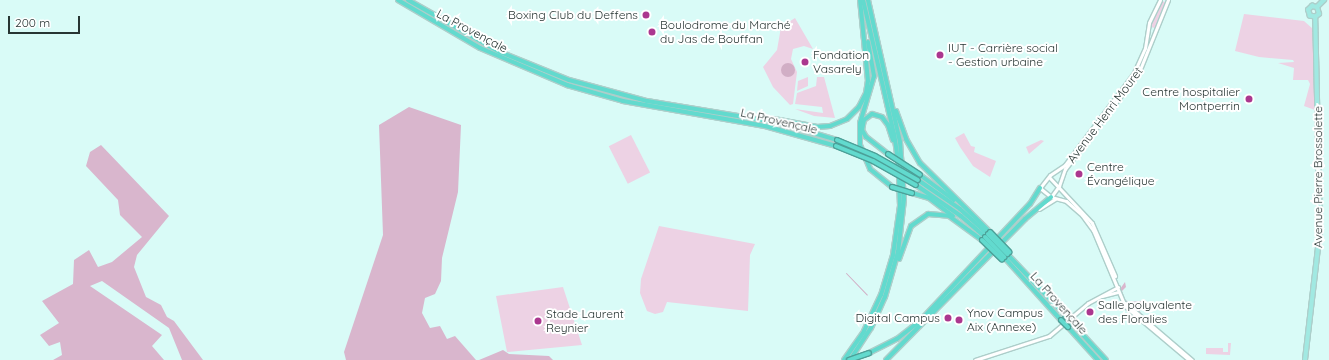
<!DOCTYPE html>
<html>
<head>
<meta charset="utf-8">
<style>
  body { margin:0 }
  #map { position:relative; width:1329px; height:360px; overflow:hidden; background:#d9fbf7; font-family:Quicksand,sans-serif }
  div>[style] { position:absolute }
  [style*='--x'] { left:calc(var(--x)*1px); top:calc(var(--y)*1px); width:calc(var(--w)*1px); rotate:calc(var(--a)*1deg) }
  .green>* { inset:0; background:#edd2e4; transform-origin:0 0 }
  .forest>* { inset:0; background:#d9b6cd }
  .water>* { inset:0; background:#d1aec5 }
  .round { border-radius:50% }
  .stream>* { height:1px; margin:-0.5px; padding:0 0.5px; transform-origin:0.5px; border-radius:0.5px; background:#d1aec5 }
  .roads { filter:drop-shadow(1px 0 #adceca) drop-shadow(-1px 0 #adceca) drop-shadow(0 1px #adceca) drop-shadow(0 -1px #adceca) }
  .secondary>* { height:3px; margin:-1.5px; padding:0 1.5px; transform-origin:1.5px; border-radius:1.5px; background:#fff }
  .primary>* { height:3.5px; margin:-1.75px; padding:0 1.75px; transform-origin:1.75px; border-radius:1.75px; background:#a1e9e2 }
  .highway>* { height:4px; margin:-2px; padding:0 2px; transform-origin:2px; border-radius:2px; background:#62dace }
  .bridges { filter:drop-shadow(1px 0 #4da098) drop-shadow(-1px 0 #4da098) drop-shadow(0 1px #4da098) drop-shadow(0 -1px #4da098) }
  .highway-bridge>* { height:4px; margin:-2px; padding:0 2px; transform-origin:2px; border-radius:2px; background:#62dace }
  .dots>* { width:11px; height:11px; translate:-50% -50%; box-sizing:border-box; border:2px solid #fff; border-radius:50% }
  span { translate:-50% -50%; white-space:nowrap; text-align:center; line-height:1.15; -webkit-text-stroke:4px #fff; paint-order:stroke }
  .poi-label { font-size:12px; color:#273533 }
  .right { translate:-100% -50%; text-align:right }
  .left { translate:0 -50%; text-align:left }
  .street-label { font-size:12px; color:#273533 }
  .scale { position:absolute; left:8px; top:16px; width:72px; height:18px; box-sizing:border-box; border:2px solid #273533; border-top:0; padding-left:5px; font-size:12px; line-height:14px; white-space:nowrap; color:#273533; -webkit-text-stroke:3px #fff; paint-order:stroke }
</style>
</head>
<body>
<div id="map">
  <div class="green">
    <i style="clip-path:polygon(1162px 1px,1165px 2px,1155px 28px,1151px 27px,1150px 22px)"></i>
    <i style="clip-path:polygon(1244px 14px,1304px 21px,1313px 29px,1315px 110px,1304px 106px,1310px 84px,1308px 80px,1293px 80px,1294px 68px,1278px 63px,1294px 62px,1293px 60px,1259px 57px,1235px 51px)"></i>
    <i style="clip-path:polygon(795px 18px,813px 49px,804px 46px,793px 49px,791px 59px,797px 72px,793px 104px,790px 105px,773px 87px,763px 67px,777px 50px,781px 27px)"></i>
    <i style="clip-path:polygon(808px 77px,808px 86px,797px 91px,798px 81px)"></i>
    <i style="clip-path:polygon(817px 77px,824px 77px,835px 118px,814px 116px,795px 109px,823px 113px,822px 107px,795px 104px,797px 93px,816px 86px)"></i>
    <i style="clip-path:polygon(964px 133px,971px 146px,975px 147px,974px 152px,996px 161px,990px 177px,973px 166px,960px 147px,955px 138px)"></i>
    <i style="left:631px;top:135px;width:42px;height:25px;rotate:63deg"></i>
    <i style="clip-path:polygon(1041px 140px,1044px 141px,1029px 154px,1026px 147px)"></i>
    <i style="clip-path:polygon(659px 226px,755px 244px,750px 255px,748px 311px,667px 302px,663px 312px,655px 314px,647px 311px,640px 293px,641px 279px)"></i>
    <i style="clip-path:polygon(563px 287px,582px 345px,507px 352px,496px 296px)"></i>
    <i style="clip-path:polygon(1228px 343px,1231px 343px,1230px 355px,1206px 354px,1206px 348px,1223px 348px,1223px 352px,1228px 352px)"></i>
  </div>
  <div class="forest">
    <i style="clip-path:polygon(409px 107px,461px 125px,458px 192px,442px 258px,441px 281px,435px 294px,425px 298px,422px 313px,430px 328px,440px 326px,447px 339px,455px 336px,476px 360px,346px 360px,344px 352px,383px 235px,379px 125px)"></i>
    <i style="clip-path:polygon(101px 145px,169px 216px,137px 255px,134px 267px,146px 297px,161px 305px,167px 317px,174px 321px,203px 360px,182px 360px,169px 328px,102px 281px,90px 286px,162px 335px,152px 346px,164px 360px,53px 360px,62px 355px,60px 342px,49px 346px,40px 335px,59px 323px,42px 301px,73px 284px,74px 260px,89px 250px,98px 267px,112px 262px,142px 237px,120px 215px,118px 200px,86px 166px,90px 152px)"></i>
    <i style="clip-path:polygon(1125px 282px,1126px 287px,1122px 291px,1125px 299px,1128px 302px,1142px 301px,1140px 312px,1148px 321px,1128px 305px,1120px 289px)"></i>
    <i style="clip-path:polygon(503px 350px,509px 354px,549px 356px,553px 360px,479px 360px)"></i>
  </div>
  <div class="water">
    <i class="round" style="left:781px;top:63px;width:14px;height:14px"></i>
  </div>
  <div class="stream">
    <i style="--x:846;--y:273;--w:30;--a:46"></i>
  </div>
  <div class="roads">
    <div class="secondary">
      <i style="--x:1160;--y:0;--w:25;--a:116"></i>
      <i style="--x:1149;--y:23;--w:25;--a:99"></i>
      <i style="--x:1145;--y:48;--w:27;--a:114"></i>
      <i style="--x:1134;--y:73;--w:115;--a:126.9"></i>
      <i style="--x:1065;--y:165;--w:18;--a:146"></i>
      <i style="--x:1050;--y:175;--w:16;--a:128"></i>
      <i style="--x:1040;--y:188;--w:14;--a:39"></i>
      <i style="--x:1051;--y:197;--w:16;--a:15"></i>
      <i style="--x:1066;--y:201;--w:21;--a:41"></i>
      <i style="--x:1082;--y:215;--w:19;--a:54"></i>
      <i style="--x:1093;--y:230;--w:82;--a:67.2"></i>
      <i style="--x:1125;--y:306;--w:84;--a:40.2"></i>
      <i style="--x:1049;--y:177;--w:63;--a:46.9"></i>
      <i style="--x:1092;--y:223;--w:58;--a:66.5"></i>
      <i style="--x:1051;--y:197;--w:14;--a:-54"></i>
      <i style="--x:1059;--y:186;--w:18;--a:-71"></i>
      <i style="--x:1065;--y:169;--w:122;--a:-52.7"></i>
      <i style="--x:1139;--y:72;--w:78;--a:-68.1"></i>
      <i style="--x:1039;--y:209;--w:19;--a:-32"></i>
      <i style="--x:1102;--y:296;--w:16;--a:-14"></i>
      <i style="--x:1125;--y:303;--w:88;--a:40.4"></i>
      <i style="--x:975;--y:360;--w:78;--a:-18"></i>
      <i style="--x:1049;--y:336;--w:51;--a:-40.2"></i>
      <i style="--x:1088;--y:303;--w:34;--a:-28"></i>
    </div>
    <div class="primary">
      <i style="--x:1317;--y:7;--w:10;--a:-45"></i>
      <i style="--x:1315;--y:17;--w:5;--a:-169"></i>
      <i style="--x:1310;--y:16;--w:6;--a:-108"></i>
      <i style="--x:1308;--y:10;--w:6;--a:-45"></i>
      <i style="--x:1312;--y:6;--w:5;--a:11"></i>
      <i style="--x:1315;--y:17;--w:5;--a:-37"></i>
      <i style="--x:1319;--y:14;--w:7;--a:-106"></i>
      <i style="--x:1305;--y:360;--w:131;--a:-83.4"></i>
      <i style="--x:1320;--y:230;--w:213;--a:-91.3"></i>
    </div>
    <div class="highway">
      <i style="--x:398;--y:0;--w:95;--a:30.3"></i>
      <i style="--x:480;--y:48;--w:95;--a:23"></i>
      <i style="--x:567;--y:85;--w:58;--a:15.9"></i>
      <i style="--x:623;--y:101;--w:144;--a:10"></i>
      <i style="--x:765;--y:126;--w:74;--a:15.7"></i>
      <i style="--x:408;--y:0;--w:106;--a:29.5"></i>
      <i style="--x:500;--y:52;--w:74;--a:22.1"></i>
      <i style="--x:569;--y:80;--w:81;--a:15.1"></i>
      <i style="--x:647;--y:101;--w:135;--a:9.4"></i>
      <i style="--x:780;--y:123;--w:59;--a:16.6"></i>
      <i style="--x:868;--y:42;--w:35;--a:80"></i>
      <i style="--x:874;--y:76;--w:49;--a:106.6"></i>
      <i style="--x:860;--y:123;--w:22;--a:90"></i>
      <i style="--x:860;--y:145;--w:26;--a:67"></i>
      <i style="--x:870;--y:169;--w:28;--a:39"></i>
      <i style="--x:896;--y:111;--w:30;--a:70"></i>
      <i style="--x:906;--y:139;--w:28;--a:60"></i>
      <i style="--x:920;--y:163;--w:98;--a:44.6"></i>
      <i style="--x:774;--y:119;--w:44;--a:10.5"></i>
      <i style="--x:817;--y:127;--w:13;--a:-4"></i>
      <i style="--x:830;--y:126;--w:18;--a:-22"></i>
      <i style="--x:847;--y:119;--w:17;--a:-45"></i>
      <i style="--x:859;--y:107;--w:16;--a:-63"></i>
      <i style="--x:866;--y:93;--w:12;--a:-81"></i>
      <i style="--x:868;--y:81;--w:81;--a:-95.6"></i>
      <i style="--x:888;--y:154;--w:28;--a:-142"></i>
      <i style="--x:866;--y:137;--w:8;--a:-120"></i>
      <i style="--x:862;--y:130;--w:10;--a:-79"></i>
      <i style="--x:864;--y:120;--w:10;--a:-37"></i>
      <i style="--x:872;--y:114;--w:10;--a:17"></i>
      <i style="--x:882;--y:117;--w:10;--a:53"></i>
      <i style="--x:888;--y:125;--w:16;--a:72"></i>
      <i style="--x:920;--y:175;--w:42;--a:36.3"></i>
      <i style="--x:918;--y:180;--w:51;--a:34.6"></i>
      <i style="--x:960;--y:209;--w:38;--a:42"></i>
      <i style="--x:916;--y:185;--w:55;--a:34.6"></i>
      <i style="--x:961;--y:216;--w:32;--a:41"></i>
      <i style="--x:912;--y:193;--w:18;--a:16"></i>
      <i style="--x:929;--y:198;--w:30;--a:37"></i>
      <i style="--x:1007;--y:254;--w:84;--a:46.4"></i>
      <i style="--x:1004;--y:257;--w:85;--a:47.9"></i>
      <i style="--x:899;--y:259;--w:35;--a:-70"></i>
      <i style="--x:911;--y:226;--w:21;--a:-35"></i>
      <i style="--x:928;--y:214;--w:21;--a:5"></i>
      <i style="--x:949;--y:216;--w:41;--a:36"></i>
      <i style="--x:1072;--y:323;--w:50;--a:47.4"></i>
      <i style="--x:1068;--y:327;--w:45;--a:47.7"></i>
      <i style="--x:869;--y:353;--w:31;--a:-27"></i>
      <i style="--x:897;--y:339;--w:28;--a:-38"></i>
      <i style="--x:919;--y:322;--w:162;--a:-46.8"></i>
      <i style="--x:1030;--y:204;--w:19;--a:-58"></i>
      <i style="--x:844;--y:360;--w:35;--a:-55"></i>
      <i style="--x:864;--y:331;--w:40;--a:-65"></i>
      <i style="--x:881;--y:295;--w:42;--a:-73.3"></i>
      <i style="--x:893;--y:255;--w:49;--a:-81.9"></i>
      <i style="--x:900;--y:206;--w:38;--a:-92"></i>
      <i style="--x:899;--y:168;--w:34;--a:-98"></i>
      <i style="--x:894;--y:134;--w:138;--a:-103"></i>
      <i style="--x:850;--y:360;--w:38;--a:-57"></i>
      <i style="--x:871;--y:328;--w:34;--a:-66"></i>
      <i style="--x:885;--y:297;--w:47;--a:-73.9"></i>
      <i style="--x:898;--y:252;--w:53;--a:-83.5"></i>
      <i style="--x:904;--y:199;--w:57;--a:-94"></i>
      <i style="--x:900;--y:142;--w:146;--a:-102.7"></i>
      <i style="--x:886;--y:360;--w:198;--a:-45.4"></i>
      <i style="--x:1025;--y:219;--w:34;--a:-40"></i>
    </div>
  </div>
  <div class="bridges">
    <div class="highway-bridge">
      <i style="--x:837;--y:140;--w:41;--a:22.8"></i>
      <i style="--x:875;--y:156;--w:49;--a:29.2"></i>
      <i style="--x:836;--y:146;--w:40;--a:22"></i>
      <i style="--x:873;--y:161;--w:49;--a:29.2"></i>
      <i style="--x:888;--y:154;--w:38;--a:33"></i>
      <i style="--x:892;--y:187;--w:21;--a:17"></i>
      <i style="--x:990;--y:232;--w:28;--a:46"></i>
      <i style="--x:988;--y:234;--w:28;--a:46"></i>
      <i style="--x:985;--y:237;--w:28;--a:46"></i>
      <i style="--x:982;--y:240;--w:28;--a:44"></i>
      <i style="--x:1065;--y:315;--w:11;--a:49"></i>
      <i style="--x:1061;--y:320;--w:10;--a:45"></i>
      <i style="--x:849;--y:360;--w:21;--a:-19"></i>
    </div>
  </div>
  <div class="dots">
    <i style="left:646px;top:15px;background:#ab378f"></i>
    <i style="left:652px;top:32px;background:#ab378f"></i>
    <i style="left:940px;top:55px;background:#ab378f"></i>
    <i style="left:805px;top:62px;background:#ab378f"></i>
    <i style="left:1249px;top:99px;background:#ab378f"></i>
    <i style="left:1079px;top:174px;background:#ab378f"></i>
    <i style="left:1090px;top:312px;background:#ab378f"></i>
    <i style="left:948px;top:318px;background:#ab378f"></i>
    <i style="left:959px;top:320px;background:#ab378f"></i>
    <i style="left:538px;top:321px;background:#ab378f"></i>
  </div>
  <div class="poi-label">
    <span class="right" style="left:638px;top:15px">Boxing Club du Deffens</span>
    <span class="left" style="left:660px;top:32px">Boulodrome du Marché<br>du Jas de Bouffan</span>
    <span class="left" style="left:948px;top:55px">IUT - Carrière social<br>- Gestion urbaine</span>
    <span class="left" style="left:813px;top:62px">Fondation<br>Vasarely</span>
    <span class="right" style="left:1240px;top:99px">Centre hospitalier<br>Montperrin</span>
    <span class="left" style="left:1087px;top:174px">Centre<br>Évangélique</span>
    <span class="left" style="left:1098px;top:312px">Salle polyvalente<br>des Floralies</span>
    <span class="left" style="left:967px;top:320px">Ynov Campus<br>Aix (Annexe)</span>
    <span class="left" style="left:546px;top:321px">Stade Laurent<br>Reynier</span>
    <span class="right" style="left:940px;top:318px">Digital Campus</span>
  </div>
  <div class="street-label">
    <span style="left:472px;top:31px;rotate:28deg">La Provençale</span>
    <span style="left:1105px;top:115px;rotate:-53deg">Avenue Henri Mouret</span>
    <span style="left:779px;top:121px;rotate:13deg">La Provençale</span>
    <span style="left:1318px;top:177px;rotate:-90deg">Avenue Pierre Brossolette</span>
    <span style="left:1059px;top:303px;rotate:48deg">La Provençale</span>
  </div>
  <div class="scale">200 m</div>
</div>
</body>
</html>
